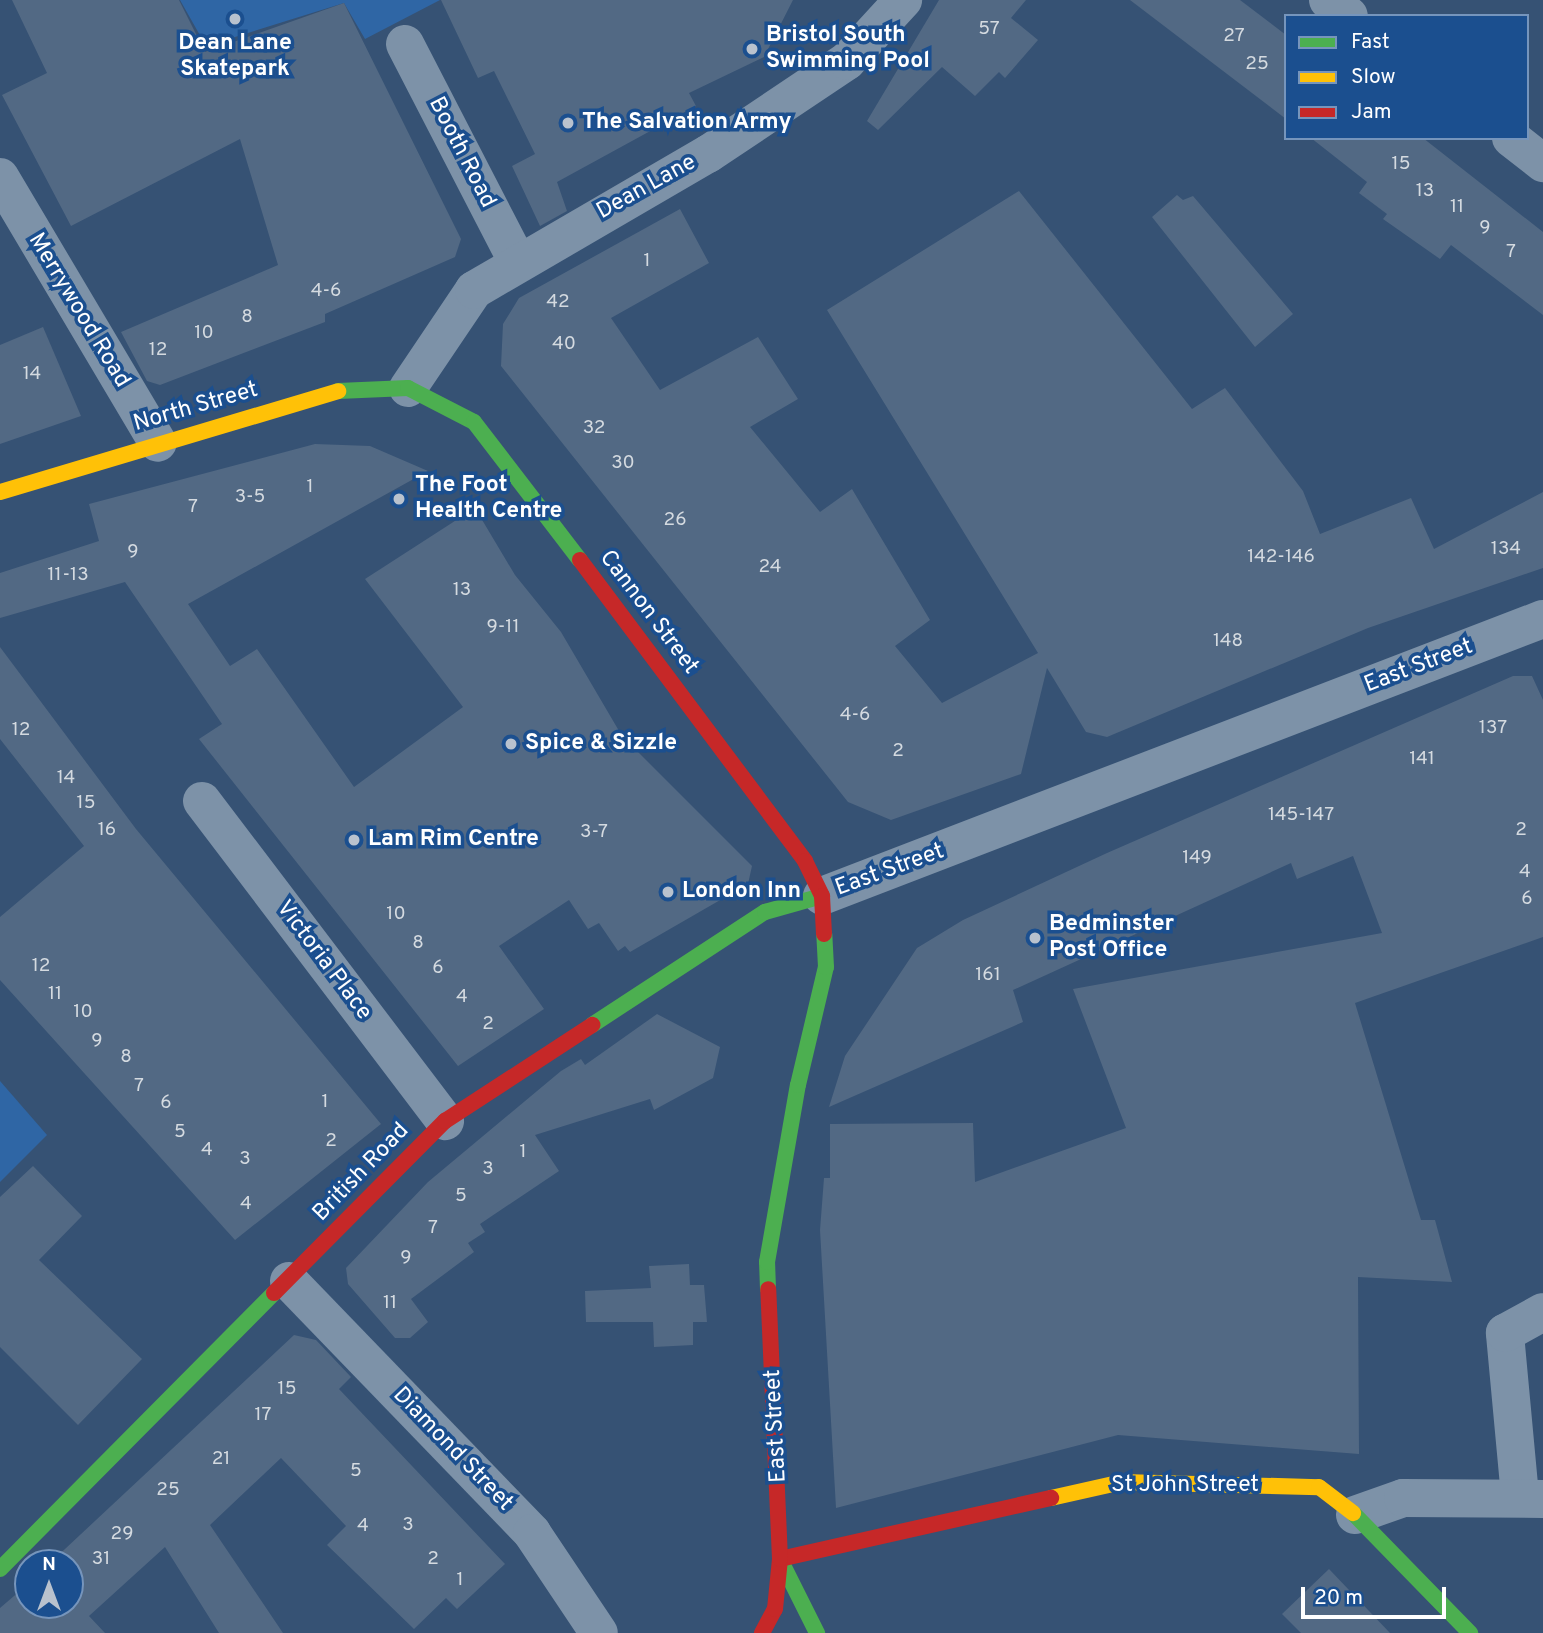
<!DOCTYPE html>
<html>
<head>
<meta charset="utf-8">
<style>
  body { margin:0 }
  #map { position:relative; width:1543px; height:1633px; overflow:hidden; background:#365274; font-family:Overpass,sans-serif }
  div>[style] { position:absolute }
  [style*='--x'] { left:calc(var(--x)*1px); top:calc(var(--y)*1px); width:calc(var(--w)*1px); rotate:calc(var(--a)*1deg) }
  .green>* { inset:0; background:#2f66a5 }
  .building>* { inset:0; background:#526984 }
  .street>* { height:38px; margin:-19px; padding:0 19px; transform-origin:19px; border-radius:19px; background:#7d92a8 }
  .fast>* { height:16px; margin:-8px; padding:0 8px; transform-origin:8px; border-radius:8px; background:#4caf50 }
  .slow>* { height:16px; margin:-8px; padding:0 8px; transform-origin:8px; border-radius:8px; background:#ffc107 }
  .jam>* { height:16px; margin:-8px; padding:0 8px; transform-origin:8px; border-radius:8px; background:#c62828 }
  .dots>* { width:19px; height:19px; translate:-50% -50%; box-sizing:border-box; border:4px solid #1b4f8f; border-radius:50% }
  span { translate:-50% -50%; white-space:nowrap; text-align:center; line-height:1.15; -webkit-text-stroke:7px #1b4f8f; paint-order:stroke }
  .number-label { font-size:19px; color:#d4dae0 }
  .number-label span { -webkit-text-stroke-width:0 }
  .poi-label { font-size:23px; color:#fff; font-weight:700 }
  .left { translate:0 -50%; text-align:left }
  .street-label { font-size:23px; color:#fff }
  .legend { position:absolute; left:1284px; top:14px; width:245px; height:126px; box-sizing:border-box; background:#1b4f8f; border:2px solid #7695bc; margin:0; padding:9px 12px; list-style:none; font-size:21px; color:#fff }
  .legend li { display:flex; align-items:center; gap:14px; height:35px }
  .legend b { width:35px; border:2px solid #7695bc }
  .north { position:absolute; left:14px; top:1549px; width:70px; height:70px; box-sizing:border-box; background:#1b4f8f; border:2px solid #7695bc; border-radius:50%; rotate:0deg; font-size:19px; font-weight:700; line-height:28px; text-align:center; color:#fff }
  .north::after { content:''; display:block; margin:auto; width:24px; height:32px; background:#b9c2ce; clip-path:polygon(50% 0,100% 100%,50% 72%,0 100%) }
  .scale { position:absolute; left:1301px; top:1587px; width:145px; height:32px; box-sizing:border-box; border:4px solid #fff; border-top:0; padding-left:9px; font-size:21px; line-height:24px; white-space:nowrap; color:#fff; -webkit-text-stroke:5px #1b4f8f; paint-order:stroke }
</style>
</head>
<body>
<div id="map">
  <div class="green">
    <i style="clip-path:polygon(180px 0,440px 0,365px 39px,344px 3px,206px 46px)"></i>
    <i style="clip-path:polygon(0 1081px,47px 1135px,0 1182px)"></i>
  </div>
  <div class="building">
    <i style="clip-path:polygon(12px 0,179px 0,205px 52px,344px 3px,461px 239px,455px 257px,325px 314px,325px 322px,160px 385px,147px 381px,121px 332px,278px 265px,240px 139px,71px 226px,2px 95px,47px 73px)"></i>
    <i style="clip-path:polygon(441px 0,793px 0,764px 57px,689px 93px,696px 106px,557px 182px,567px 211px,540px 226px,512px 166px,535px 154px,494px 71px,478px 78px)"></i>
    <i style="clip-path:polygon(939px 0,1026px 0,1011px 18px,1038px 40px,1005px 78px,999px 72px,975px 96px,942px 67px,878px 130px,867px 121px)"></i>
    <i style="clip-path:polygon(1130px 0,1240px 0,1286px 35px,1286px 119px)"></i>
    <i style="clip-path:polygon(1311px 138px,1423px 138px,1543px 232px,1543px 315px,1451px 245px,1440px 259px,1383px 219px,1387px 214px,1359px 193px,1367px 182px)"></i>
    <i style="clip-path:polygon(1019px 191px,1192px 409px,1225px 388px,1303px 491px,1320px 534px,1411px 498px,1434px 549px,1543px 492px,1543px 568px,1368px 628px,1107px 737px,1086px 732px,1047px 668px,1021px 774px,891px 820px,848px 802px,501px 366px,503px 324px,519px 298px,680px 209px,709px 263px,611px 318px,660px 390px,758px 337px,798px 399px,750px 427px,820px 512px,852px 489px,930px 620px,895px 646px,942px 703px,1038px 653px,827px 310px)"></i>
    <i style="clip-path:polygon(1177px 195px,1183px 200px,1193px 196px,1293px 314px,1255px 347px,1152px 217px)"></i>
    <i style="clip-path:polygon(43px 327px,81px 416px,0 444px,0 345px)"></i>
    <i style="clip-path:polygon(315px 444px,370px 446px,428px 471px,188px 604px,230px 666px,257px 649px,354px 787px,463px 707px,365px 579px,475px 508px,515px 575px,561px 632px,622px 736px,752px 866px,748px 884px,630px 952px,625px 946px,618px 951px,599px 923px,588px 929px,569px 900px,499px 946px,544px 1009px,458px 1066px,199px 739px,222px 724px,125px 582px,0 618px,0 573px,99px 541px,89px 504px)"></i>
    <i style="clip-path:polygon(0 647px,136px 829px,381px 1124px,235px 1240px,0 980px,0 917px,84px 846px,0 739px)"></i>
    <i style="clip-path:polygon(1513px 676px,1532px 676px,1543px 700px,1543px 937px,1355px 1003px,1421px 1220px,1435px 1220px,1452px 1282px,1358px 1277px,1359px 1454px,1118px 1435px,836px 1508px,820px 1230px,824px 1178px,830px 1178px,830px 1124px,973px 1123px,975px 1182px,1126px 1128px,1073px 989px,1382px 933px,1353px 856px,1297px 879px,1291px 863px,1013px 990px,1023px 1022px,829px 1107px,845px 1056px,917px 948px,963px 920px,1107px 853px)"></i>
    <i style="clip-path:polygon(657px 1014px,720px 1047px,713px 1078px,654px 1110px,650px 1099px,535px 1135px,559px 1171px,480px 1224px,485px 1232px,468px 1243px,474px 1252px,411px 1299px,428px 1322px,410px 1338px,395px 1338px,348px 1284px,346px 1268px,428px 1182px,561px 1071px,581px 1059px,585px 1065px)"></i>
    <i style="clip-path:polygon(33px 1166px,82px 1216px,39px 1260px,142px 1359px,78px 1425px,0 1347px,0 1197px)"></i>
    <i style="clip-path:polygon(689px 1264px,690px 1285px,704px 1285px,707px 1322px,693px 1322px,693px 1345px,654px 1347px,653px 1322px,586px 1322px,585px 1291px,651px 1288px,649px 1266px)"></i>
    <i style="clip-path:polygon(294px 1335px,316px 1340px,351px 1377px,339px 1389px,505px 1564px,457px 1609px,446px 1598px,414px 1629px,327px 1545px,346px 1526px,281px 1458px,210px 1525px,283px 1633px,219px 1633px,165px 1547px,89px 1616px,105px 1633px,0 1633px,0 1608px,28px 1584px,28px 1605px,70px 1605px,70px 1563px,50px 1563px)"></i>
    <i style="clip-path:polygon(1329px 1569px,1390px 1633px,1301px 1633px,1282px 1614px)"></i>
  </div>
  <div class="street">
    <i style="--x:1328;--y:0;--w:26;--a:37"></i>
    <i style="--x:405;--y:44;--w:244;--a:62.7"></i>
    <i style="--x:1511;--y:138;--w:41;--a:38"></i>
    <i style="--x:0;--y:177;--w:309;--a:59.3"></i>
    <i style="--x:408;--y:388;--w:118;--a:-56"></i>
    <i style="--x:474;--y:290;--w:271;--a:-30.2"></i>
    <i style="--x:708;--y:154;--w:167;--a:-33.8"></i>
    <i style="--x:847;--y:61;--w:83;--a:-47.4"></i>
    <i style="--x:202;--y:801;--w:402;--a:52.8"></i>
    <i style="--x:822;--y:896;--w:772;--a:-21.02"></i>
    <i style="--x:289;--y:1281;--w:350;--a:46"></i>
    <i style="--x:532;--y:1533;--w:120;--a:56.2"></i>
    <i style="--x:1520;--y:1496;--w:164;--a:-95.3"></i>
    <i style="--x:1505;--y:1333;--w:43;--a:-28.9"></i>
    <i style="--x:1355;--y:1515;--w:51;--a:-19.5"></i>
    <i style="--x:1403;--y:1498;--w:140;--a:0.4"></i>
  </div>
  <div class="fast">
    <i style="--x:338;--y:391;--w:70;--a:-2.5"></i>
    <i style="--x:408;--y:388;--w:74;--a:27.3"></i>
    <i style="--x:474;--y:422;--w:174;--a:52.5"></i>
    <i style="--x:592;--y:1025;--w:207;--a:-33.2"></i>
    <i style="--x:765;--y:912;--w:59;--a:-15.7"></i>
    <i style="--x:768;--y:1289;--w:27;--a:-92"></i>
    <i style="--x:767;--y:1262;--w:180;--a:-80.1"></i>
    <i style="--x:798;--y:1085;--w:121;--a:-76.7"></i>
    <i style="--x:826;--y:967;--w:33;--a:-93"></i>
    <i style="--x:1353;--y:1513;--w:168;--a:45.7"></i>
    <i style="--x:780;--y:1559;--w:83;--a:63.4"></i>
    <i style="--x:0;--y:1569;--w:389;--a:-45.2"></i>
  </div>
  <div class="slow">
    <i style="--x:0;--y:492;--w:353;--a:-16.6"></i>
    <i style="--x:1051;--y:1498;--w:73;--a:-12.7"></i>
    <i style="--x:1122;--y:1482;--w:197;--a:1.5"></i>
    <i style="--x:1319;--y:1487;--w:43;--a:37.4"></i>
  </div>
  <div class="jam">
    <i style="--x:580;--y:560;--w:376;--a:53.2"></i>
    <i style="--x:805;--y:861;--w:39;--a:64"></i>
    <i style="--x:822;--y:896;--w:38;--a:87"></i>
    <i style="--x:274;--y:1293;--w:243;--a:-45.2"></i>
    <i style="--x:445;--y:1121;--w:176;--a:-33.1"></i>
    <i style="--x:780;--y:1559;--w:278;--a:-12.7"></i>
    <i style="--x:762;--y:1633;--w:27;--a:-62"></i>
    <i style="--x:775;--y:1609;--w:50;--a:-84.3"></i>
    <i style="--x:780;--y:1559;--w:270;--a:-92.5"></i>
  </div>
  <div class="dots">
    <i style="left:235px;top:19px;background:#b9c2ce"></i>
    <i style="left:752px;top:49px;background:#b9c2ce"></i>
    <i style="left:568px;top:123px;background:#b9c2ce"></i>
    <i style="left:399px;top:499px;background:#b9c2ce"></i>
    <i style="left:511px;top:744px;background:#b9c2ce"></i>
    <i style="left:354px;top:840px;background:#b9c2ce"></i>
    <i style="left:668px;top:892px;background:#b9c2ce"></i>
    <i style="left:1035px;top:938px;background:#b9c2ce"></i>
  </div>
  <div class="number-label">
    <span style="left:989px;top:30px">57</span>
    <span style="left:1234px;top:37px">27</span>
    <span style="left:1257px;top:65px">25</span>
    <span style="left:1401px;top:165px">15</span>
    <span style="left:1425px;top:192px">13</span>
    <span style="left:1457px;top:208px">11</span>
    <span style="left:1485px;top:229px">9</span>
    <span style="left:1511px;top:253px">7</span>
    <span style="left:647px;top:262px">1</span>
    <span style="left:326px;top:292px">4-6</span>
    <span style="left:558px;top:303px">42</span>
    <span style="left:247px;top:318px">8</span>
    <span style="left:204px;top:334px">10</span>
    <span style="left:564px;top:345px">40</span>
    <span style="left:158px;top:351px">12</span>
    <span style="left:32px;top:375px">14</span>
    <span style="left:594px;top:429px">32</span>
    <span style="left:623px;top:464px">30</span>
    <span style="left:310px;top:488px">1</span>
    <span style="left:250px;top:498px">3-5</span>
    <span style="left:193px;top:508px">7</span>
    <span style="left:675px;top:521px">26</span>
    <span style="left:1506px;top:550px">134</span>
    <span style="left:133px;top:553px">9</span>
    <span style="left:1281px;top:558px">142-146</span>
    <span style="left:770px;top:568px">24</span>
    <span style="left:68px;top:576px">11-13</span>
    <span style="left:462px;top:591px">13</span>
    <span style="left:503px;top:628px">9-11</span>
    <span style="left:1228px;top:642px">148</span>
    <span style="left:855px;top:716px">4-6</span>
    <span style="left:1493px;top:729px">137</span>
    <span style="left:21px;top:731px">12</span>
    <span style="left:898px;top:752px">2</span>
    <span style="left:1422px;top:760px">141</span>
    <span style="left:66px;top:779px">14</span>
    <span style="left:86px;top:804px">15</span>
    <span style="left:1301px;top:816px">145-147</span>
    <span style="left:107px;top:831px">16</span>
    <span style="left:1521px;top:831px">2</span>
    <span style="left:594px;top:833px">3-7</span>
    <span style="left:1197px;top:859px">149</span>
    <span style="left:1525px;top:873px">4</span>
    <span style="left:1527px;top:900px">6</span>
    <span style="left:396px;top:915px">10</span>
    <span style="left:418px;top:944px">8</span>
    <span style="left:41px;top:967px">12</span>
    <span style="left:438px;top:969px">6</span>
    <span style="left:988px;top:976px">161</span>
    <span style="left:55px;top:995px">11</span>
    <span style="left:462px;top:998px">4</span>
    <span style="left:83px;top:1013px">10</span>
    <span style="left:488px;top:1025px">2</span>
    <span style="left:97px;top:1042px">9</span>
    <span style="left:126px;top:1058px">8</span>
    <span style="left:139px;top:1087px">7</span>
    <span style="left:325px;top:1103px">1</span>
    <span style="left:166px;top:1104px">6</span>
    <span style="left:180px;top:1133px">5</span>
    <span style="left:331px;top:1142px">2</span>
    <span style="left:207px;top:1151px">4</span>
    <span style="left:523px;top:1153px">1</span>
    <span style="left:245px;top:1160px">3</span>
    <span style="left:488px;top:1170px">3</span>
    <span style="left:461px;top:1197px">5</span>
    <span style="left:246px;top:1205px">4</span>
    <span style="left:433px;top:1229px">7</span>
    <span style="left:406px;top:1259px">9</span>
    <span style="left:390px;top:1304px">11</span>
    <span style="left:287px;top:1390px">15</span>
    <span style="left:263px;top:1416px">17</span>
    <span style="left:221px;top:1460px">21</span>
    <span style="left:356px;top:1472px">5</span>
    <span style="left:168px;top:1491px">25</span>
    <span style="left:408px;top:1526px">3</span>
    <span style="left:363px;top:1527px">4</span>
    <span style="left:122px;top:1535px">29</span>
    <span style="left:101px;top:1560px">31</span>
    <span style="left:433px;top:1560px">2</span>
    <span style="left:460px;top:1581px">1</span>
  </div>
  <div class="poi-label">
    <span class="left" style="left:766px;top:49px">Bristol South<br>Swimming Pool</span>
    <span style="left:235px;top:57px">Dean Lane<br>Skatepark</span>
    <span class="left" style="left:582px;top:123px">The Salvation Army</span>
    <span class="left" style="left:415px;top:499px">The Foot<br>Health Centre</span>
    <span class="left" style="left:525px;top:744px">Spice &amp; Sizzle</span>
    <span class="left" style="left:368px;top:840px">Lam Rim Centre</span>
    <span class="left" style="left:682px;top:892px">London Inn</span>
    <span class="left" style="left:1049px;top:938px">Bedminster<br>Post Office</span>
  </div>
  <div class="street-label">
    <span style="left:461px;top:153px;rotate:63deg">Booth Road</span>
    <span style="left:647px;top:188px;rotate:-29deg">Dean Lane</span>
    <span style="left:78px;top:311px;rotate:59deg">Merrywood Road</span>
    <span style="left:196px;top:408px;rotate:-16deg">North Street</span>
    <span style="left:648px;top:613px;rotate:53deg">Cannon Street</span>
    <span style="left:1419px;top:667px;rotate:-21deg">East Street</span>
    <span style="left:890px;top:871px;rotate:-20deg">East Street</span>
    <span style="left:323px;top:961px;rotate:53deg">Victoria Place</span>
    <span style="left:362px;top:1173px;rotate:-46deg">British Road</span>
    <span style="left:777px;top:1426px;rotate:-93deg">East Street</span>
    <span style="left:452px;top:1450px;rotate:46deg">Diamond Street</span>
    <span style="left:1185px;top:1486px">St John Street</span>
  </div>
  <ul class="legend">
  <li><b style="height:9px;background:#4caf50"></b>Fast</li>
  <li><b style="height:9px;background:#ffc107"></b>Slow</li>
  <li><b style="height:9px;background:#c62828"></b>Jam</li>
  </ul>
  <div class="north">N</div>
  <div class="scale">20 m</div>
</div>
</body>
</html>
